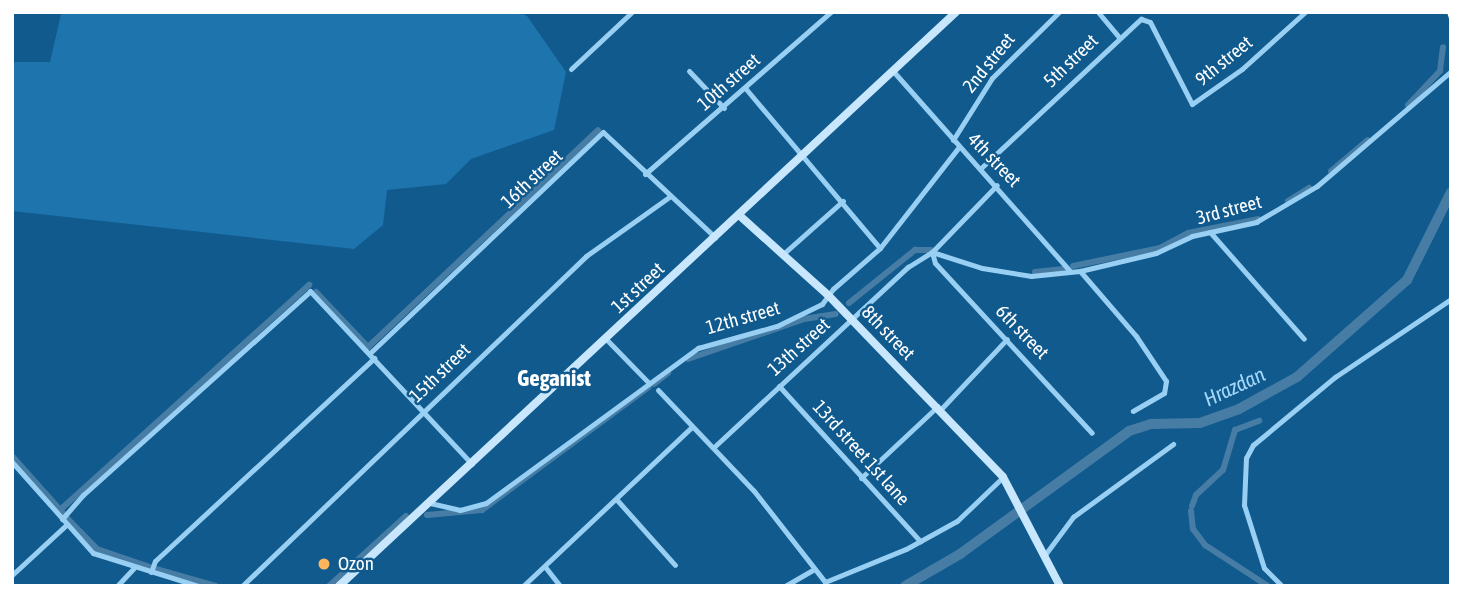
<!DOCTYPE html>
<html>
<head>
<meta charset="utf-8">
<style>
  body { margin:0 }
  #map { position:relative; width:1463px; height:598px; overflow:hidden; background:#105a8e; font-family:"Asap Condensed",sans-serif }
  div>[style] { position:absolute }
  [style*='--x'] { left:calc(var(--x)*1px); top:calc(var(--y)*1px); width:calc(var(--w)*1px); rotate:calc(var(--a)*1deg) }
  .green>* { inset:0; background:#1e74ac }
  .canal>* { height:6px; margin:-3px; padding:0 3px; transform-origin:3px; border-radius:3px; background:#477da4 }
  .river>* { height:10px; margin:-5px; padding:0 5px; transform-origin:5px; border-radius:5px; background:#477da4 }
  .minor>* { height:5px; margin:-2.5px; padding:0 2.5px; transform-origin:2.5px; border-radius:2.5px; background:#98cff3 }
  .secondary>* { height:8px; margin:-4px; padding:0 4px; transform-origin:4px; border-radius:4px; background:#c8e7fd }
  .rail>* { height:2px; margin-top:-1px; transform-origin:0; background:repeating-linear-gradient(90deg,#fff 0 12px,transparent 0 17px) }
  .dots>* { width:19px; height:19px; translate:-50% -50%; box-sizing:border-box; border:4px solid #105a8e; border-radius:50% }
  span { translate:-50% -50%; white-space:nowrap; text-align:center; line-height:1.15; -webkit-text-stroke:5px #105a8e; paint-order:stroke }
  .street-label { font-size:19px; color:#fff }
  .poi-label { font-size:19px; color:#fff }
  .left { translate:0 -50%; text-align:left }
  .water-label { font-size:21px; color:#a4d8fa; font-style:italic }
  .quarter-label { font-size:23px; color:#fff; font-weight:700 }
  .frame { position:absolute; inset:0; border:14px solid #fff; pointer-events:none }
</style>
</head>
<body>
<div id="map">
  <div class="green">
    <i style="clip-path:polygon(51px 12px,518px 12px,527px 16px,566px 72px,554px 130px,471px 159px,446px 184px,387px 190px,383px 225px,354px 249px,12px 211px,12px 62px,50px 62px,61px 14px)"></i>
  </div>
  <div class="canal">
    <i style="--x:1408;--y:105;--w:47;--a:-46.7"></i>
    <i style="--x:1440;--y:71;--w:24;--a:-83"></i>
    <i style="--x:1331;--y:171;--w:48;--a:-40"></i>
    <i style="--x:1288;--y:201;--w:25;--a:-32"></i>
    <i style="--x:1073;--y:266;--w:89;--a:-11.7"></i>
    <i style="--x:1160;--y:248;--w:32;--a:-28"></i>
    <i style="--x:1188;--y:233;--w:71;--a:-11.3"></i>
    <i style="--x:1035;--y:272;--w:29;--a:-6"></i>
    <i style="--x:316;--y:292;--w:76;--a:46.6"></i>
    <i style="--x:368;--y:347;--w:316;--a:-43.3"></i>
    <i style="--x:849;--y:303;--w:85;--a:-38.8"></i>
    <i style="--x:915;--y:250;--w:16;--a:0"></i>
    <i style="--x:688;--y:359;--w:123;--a:-19"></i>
    <i style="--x:804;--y:319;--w:32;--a:-9"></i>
    <i style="--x:654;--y:384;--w:18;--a:-38"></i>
    <i style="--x:12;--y:456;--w:76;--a:48.2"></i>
    <i style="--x:1192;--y:506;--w:12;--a:-70"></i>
    <i style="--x:1196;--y:495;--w:37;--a:-43"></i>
    <i style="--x:1223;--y:470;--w:42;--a:-73.3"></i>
    <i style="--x:1235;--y:430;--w:26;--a:-21"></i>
    <i style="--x:60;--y:510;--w:336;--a:-42.1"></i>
    <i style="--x:1191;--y:511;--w:18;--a:84"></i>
    <i style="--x:1193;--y:529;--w:20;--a:53"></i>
    <i style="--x:1205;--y:545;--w:75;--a:33.1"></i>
    <i style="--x:427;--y:515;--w:55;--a:-5.2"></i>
    <i style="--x:482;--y:510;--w:207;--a:-36.4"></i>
    <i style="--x:67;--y:518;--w:43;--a:45.9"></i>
    <i style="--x:97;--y:549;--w:56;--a:18.8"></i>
    <i style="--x:156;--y:569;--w:62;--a:15.8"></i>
    <i style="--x:329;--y:586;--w:104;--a:-42.3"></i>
  </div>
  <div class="river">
    <i style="--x:905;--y:586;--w:64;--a:-30.2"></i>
    <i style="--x:960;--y:554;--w:209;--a:-36"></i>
    <i style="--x:1129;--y:431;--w:23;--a:-18"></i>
    <i style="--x:1151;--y:424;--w:49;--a:-1.2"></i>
    <i style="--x:1200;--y:423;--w:41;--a:-19.7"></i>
    <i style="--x:1239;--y:409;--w:66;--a:-28.9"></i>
    <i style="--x:1297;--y:377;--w:147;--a:-41.4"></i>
    <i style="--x:1407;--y:280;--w:98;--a:-63.4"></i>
  </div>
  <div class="minor">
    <i style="--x:1098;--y:12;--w:33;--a:50"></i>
    <i style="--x:571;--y:69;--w:83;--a:-43.1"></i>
    <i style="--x:689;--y:71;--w:51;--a:46.6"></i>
    <i style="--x:893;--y:71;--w:267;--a:48.5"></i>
    <i style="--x:746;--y:89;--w:208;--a:49.9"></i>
    <i style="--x:953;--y:140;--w:73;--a:-57.8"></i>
    <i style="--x:992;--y:78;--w:94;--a:-44.6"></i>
    <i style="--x:981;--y:168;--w:219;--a:-43"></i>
    <i style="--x:1141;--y:19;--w:9;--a:18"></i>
    <i style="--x:1150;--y:22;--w:92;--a:62.9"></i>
    <i style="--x:1192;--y:104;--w:61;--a:-35"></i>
    <i style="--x:1242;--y:69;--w:85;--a:-42.1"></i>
    <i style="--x:645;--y:174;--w:247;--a:-41.1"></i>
    <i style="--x:1210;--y:232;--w:142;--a:48.7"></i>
    <i style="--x:932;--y:252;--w:52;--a:17.7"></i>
    <i style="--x:982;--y:268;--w:50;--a:9.3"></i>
    <i style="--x:1031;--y:276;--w:49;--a:-5.8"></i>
    <i style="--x:1080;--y:271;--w:78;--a:-13.3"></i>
    <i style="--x:1156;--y:253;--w:40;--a:-25"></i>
    <i style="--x:1192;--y:236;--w:66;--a:-12.3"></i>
    <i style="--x:1256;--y:222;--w:71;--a:-30.5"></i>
    <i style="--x:1317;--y:186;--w:177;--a:-40.6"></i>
    <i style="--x:932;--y:252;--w:11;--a:75"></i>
    <i style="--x:935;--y:263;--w:231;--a:47.3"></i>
    <i style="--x:783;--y:254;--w:80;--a:-41.5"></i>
    <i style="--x:1080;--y:271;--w:86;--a:49.3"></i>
    <i style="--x:1136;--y:336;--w:54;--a:56.3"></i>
    <i style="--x:1166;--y:381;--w:12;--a:99"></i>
    <i style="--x:1164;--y:393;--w:36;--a:150"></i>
    <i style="--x:606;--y:339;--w:62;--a:45.7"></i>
    <i style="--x:370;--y:353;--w:321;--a:-43.5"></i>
    <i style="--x:603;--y:132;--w:154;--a:43.2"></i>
    <i style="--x:779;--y:386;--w:210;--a:47.7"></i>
    <i style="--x:658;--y:390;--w:139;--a:46.5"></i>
    <i style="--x:754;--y:491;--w:115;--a:52"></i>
    <i style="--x:825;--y:582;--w:87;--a:-22.2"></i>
    <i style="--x:906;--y:549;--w:58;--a:-28.8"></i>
    <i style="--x:957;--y:521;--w:64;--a:-43.7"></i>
    <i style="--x:941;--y:409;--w:96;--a:-46.7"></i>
    <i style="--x:714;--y:447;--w:265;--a:-42.9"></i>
    <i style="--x:908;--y:267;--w:28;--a:-32"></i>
    <i style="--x:932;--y:252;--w:93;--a:-45.9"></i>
    <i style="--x:12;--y:462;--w:122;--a:48.3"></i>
    <i style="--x:93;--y:553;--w:110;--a:17.4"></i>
    <i style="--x:861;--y:478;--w:105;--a:-43.1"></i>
    <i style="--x:617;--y:500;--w:87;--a:48.3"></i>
    <i style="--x:430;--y:503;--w:31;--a:13"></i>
    <i style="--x:460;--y:510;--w:27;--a:-15"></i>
    <i style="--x:486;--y:503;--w:263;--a:-36.2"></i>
    <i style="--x:698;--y:348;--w:82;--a:-15.6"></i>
    <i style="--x:777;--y:326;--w:50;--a:-26.1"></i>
    <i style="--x:822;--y:304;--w:19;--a:-54"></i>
    <i style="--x:833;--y:289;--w:62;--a:-41.1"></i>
    <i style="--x:880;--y:248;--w:128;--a:-52"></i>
    <i style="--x:62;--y:519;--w:32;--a:-49"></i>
    <i style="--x:83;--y:495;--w:305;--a:-41.9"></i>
    <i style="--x:310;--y:291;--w:237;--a:46.9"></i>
    <i style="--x:1044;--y:556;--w:49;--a:-53.4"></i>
    <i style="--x:1073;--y:517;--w:124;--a:-36.1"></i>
    <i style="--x:546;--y:568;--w:23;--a:52"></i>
    <i style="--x:151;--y:572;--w:12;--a:-70"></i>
    <i style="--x:155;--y:561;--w:299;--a:-42.8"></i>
    <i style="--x:12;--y:575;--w:75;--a:-42.8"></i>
    <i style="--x:117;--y:586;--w:25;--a:-47"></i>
    <i style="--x:242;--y:586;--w:477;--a:-43.8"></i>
    <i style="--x:586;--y:256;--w:102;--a:-35.4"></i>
    <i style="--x:523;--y:586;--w:232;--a:-43.3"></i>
    <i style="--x:785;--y:586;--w:34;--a:-30"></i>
    <i style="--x:1282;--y:586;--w:25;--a:-135"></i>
    <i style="--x:1264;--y:568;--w:66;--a:-107.6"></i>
    <i style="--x:1244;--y:505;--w:47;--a:-87.6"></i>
    <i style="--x:1246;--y:458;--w:15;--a:-62"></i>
    <i style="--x:1253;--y:445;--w:107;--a:-39.7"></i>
    <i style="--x:1335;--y:377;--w:140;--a:-33.9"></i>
  </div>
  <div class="secondary">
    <i style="--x:739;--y:215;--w:120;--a:42"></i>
    <i style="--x:828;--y:295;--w:252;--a:46.1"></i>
    <i style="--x:1003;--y:477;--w:123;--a:62.4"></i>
    <i style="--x:339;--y:586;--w:843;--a:-42.93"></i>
  </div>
  <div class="rail">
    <i style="--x:1448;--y:12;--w:10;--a:73"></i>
  </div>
  <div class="dots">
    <i style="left:324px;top:564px;background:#ffb65a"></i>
  </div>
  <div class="street-label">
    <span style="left:1071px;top:61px;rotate:-44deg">5th street</span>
    <span style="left:1224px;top:61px;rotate:-39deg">9th street</span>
    <span style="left:989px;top:63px;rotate:-51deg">2nd street</span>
    <span style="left:729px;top:82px;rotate:-41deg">10th street</span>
    <span style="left:994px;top:160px;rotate:46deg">4th street</span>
    <span style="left:532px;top:179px;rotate:-43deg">16th street</span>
    <span style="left:1229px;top:210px;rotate:-15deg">3rd street</span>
    <span style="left:638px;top:288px;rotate:-43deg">1st street</span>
    <span style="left:743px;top:318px;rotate:-16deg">12th street</span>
    <span style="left:1022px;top:332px;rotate:46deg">6th street</span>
    <span style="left:888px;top:333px;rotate:46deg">8th street</span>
    <span style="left:799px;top:347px;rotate:-42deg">13th street</span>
    <span style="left:440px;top:373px;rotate:-44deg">15th street</span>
    <span style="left:861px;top:453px;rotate:48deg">13rd street 1st lane</span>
  </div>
  <div class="poi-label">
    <span class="left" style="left:338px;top:564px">Ozon</span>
  </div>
  <div class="water-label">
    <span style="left:1234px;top:386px;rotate:-25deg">Hrazdan</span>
  </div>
  <div class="quarter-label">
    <span style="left:554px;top:378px">Geganist</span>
  </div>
  <div class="frame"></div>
</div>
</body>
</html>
